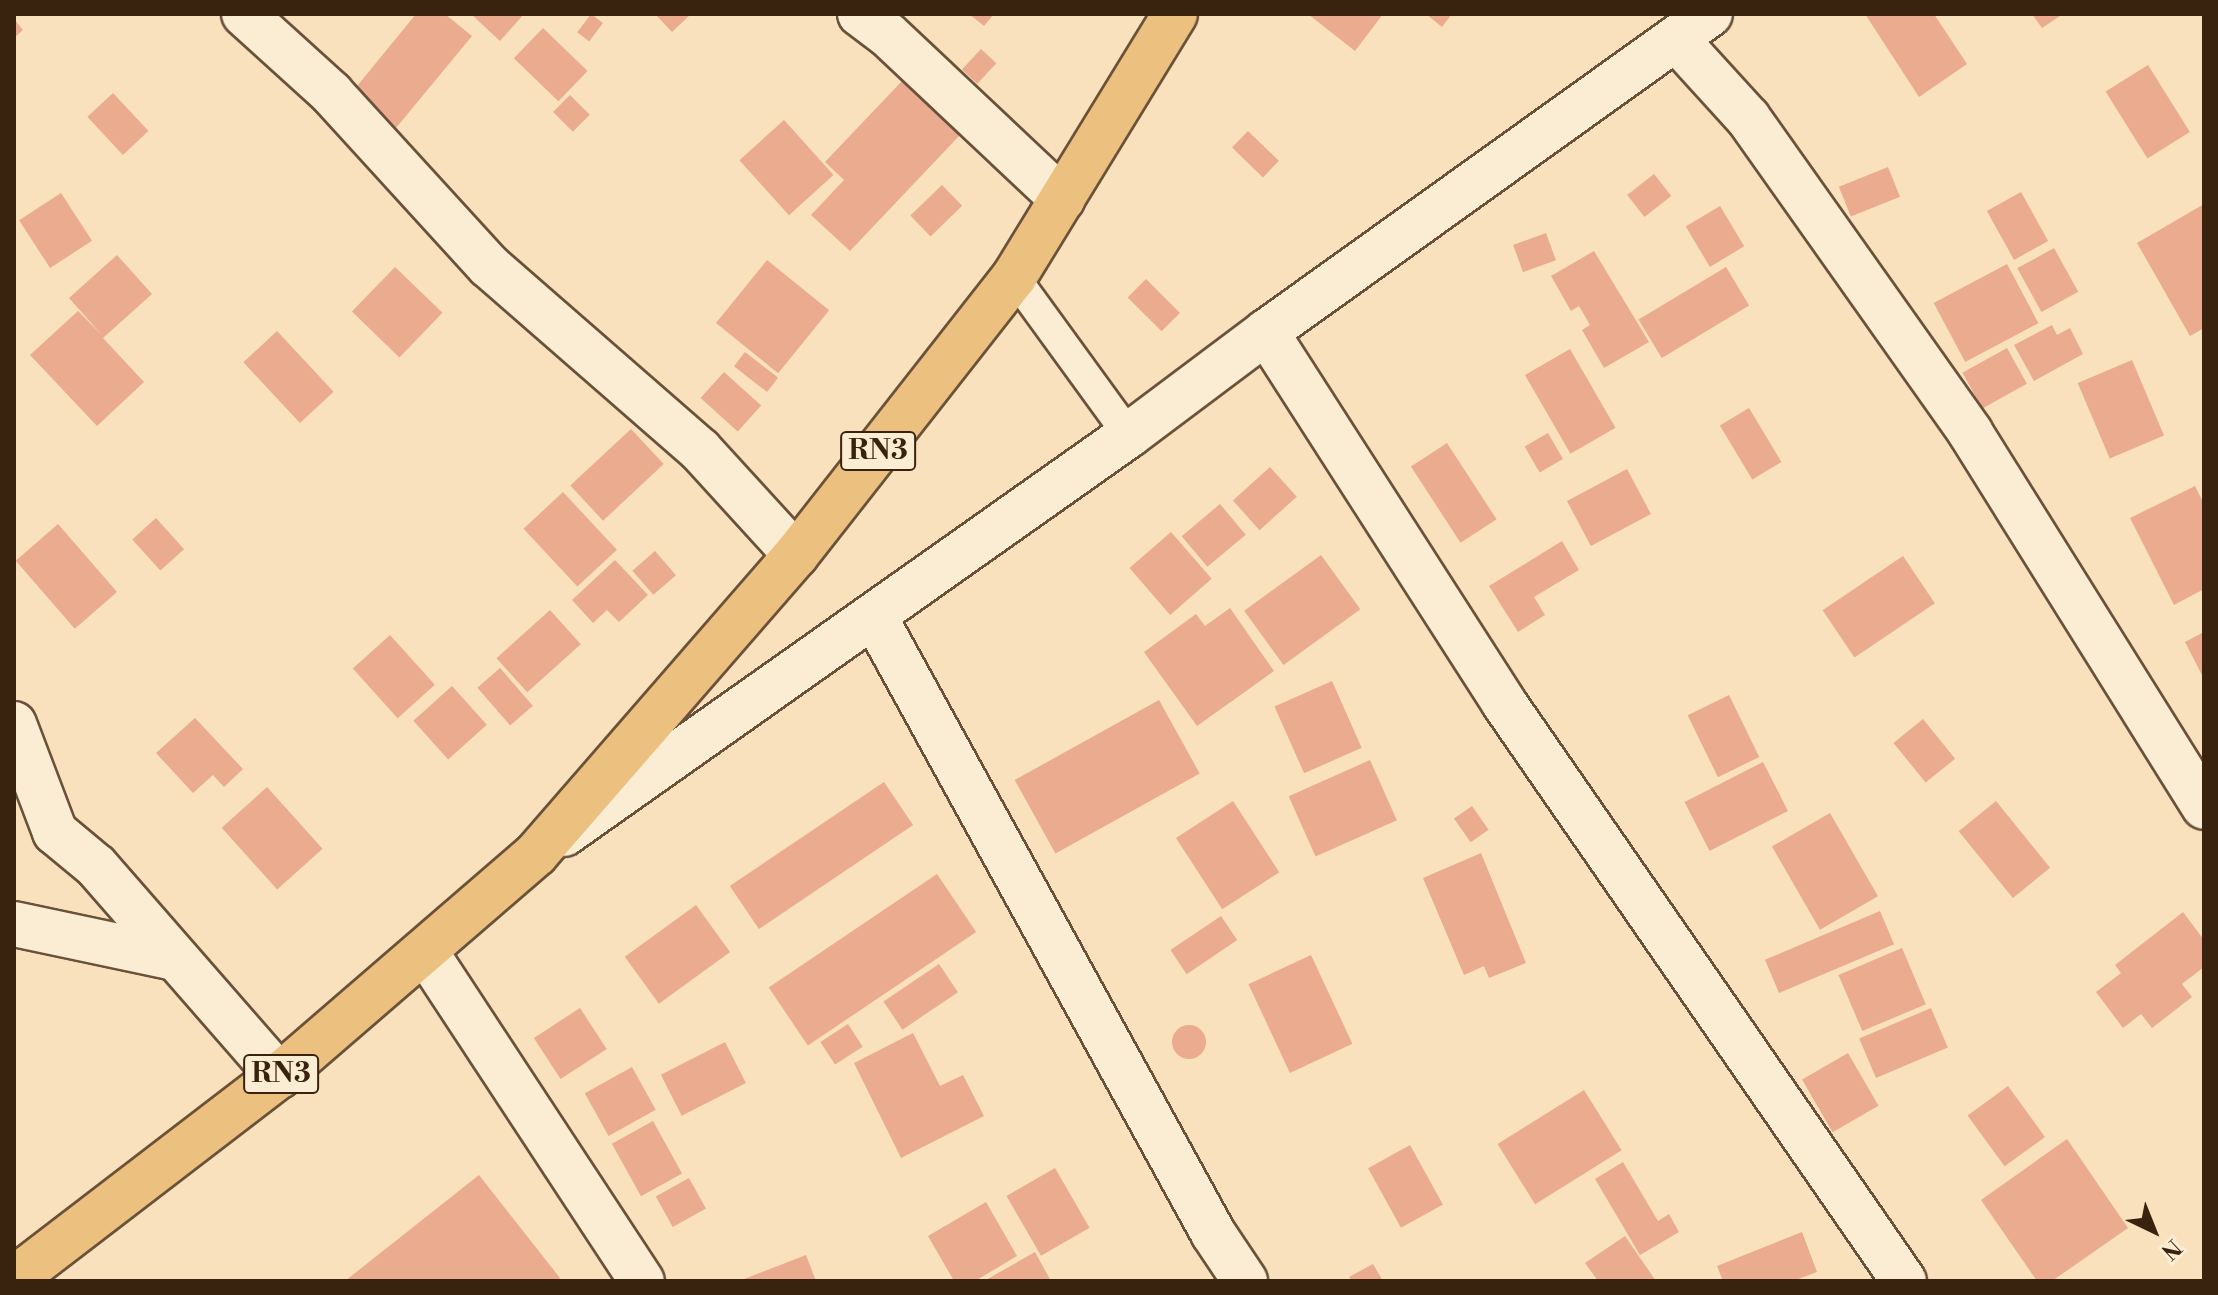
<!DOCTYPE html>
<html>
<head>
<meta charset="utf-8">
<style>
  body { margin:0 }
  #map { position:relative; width:2218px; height:1295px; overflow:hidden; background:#f9e1bd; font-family:"Libre Bodoni",serif }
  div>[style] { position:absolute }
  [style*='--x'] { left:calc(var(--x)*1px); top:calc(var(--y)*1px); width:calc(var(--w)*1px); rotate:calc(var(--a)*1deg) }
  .building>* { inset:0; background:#ebab8e; transform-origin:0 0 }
  .round { border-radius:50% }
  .roads { filter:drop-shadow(2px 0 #6a523a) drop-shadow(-2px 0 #6a523a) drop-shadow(0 2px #6a523a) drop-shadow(0 -2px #6a523a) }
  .lane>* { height:30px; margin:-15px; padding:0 15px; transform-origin:15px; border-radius:15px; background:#fbecd4 }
  .street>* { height:44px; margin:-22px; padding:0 22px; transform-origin:22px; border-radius:22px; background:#fbecd4 }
  .secondary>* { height:44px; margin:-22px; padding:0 22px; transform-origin:22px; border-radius:22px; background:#fbecd4 }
  .highway>* { height:44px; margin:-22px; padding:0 22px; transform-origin:22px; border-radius:22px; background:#ecc07e }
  span { translate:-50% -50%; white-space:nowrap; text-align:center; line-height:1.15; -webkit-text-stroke:6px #fbecd4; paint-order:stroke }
  .shield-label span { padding:2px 6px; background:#fbecd4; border:2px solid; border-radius:6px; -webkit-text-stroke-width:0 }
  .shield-label { font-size:28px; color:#3a230e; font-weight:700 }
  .frame { position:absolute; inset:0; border:16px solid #3a230e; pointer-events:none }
  .north { position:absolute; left:2114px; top:1191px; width:80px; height:80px; -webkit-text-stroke:6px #fbecd4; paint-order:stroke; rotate:137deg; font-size:22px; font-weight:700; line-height:32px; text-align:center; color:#3a230e }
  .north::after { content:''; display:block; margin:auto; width:28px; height:36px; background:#3a230e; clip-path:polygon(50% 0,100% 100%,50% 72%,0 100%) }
</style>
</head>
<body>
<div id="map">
  <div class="building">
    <i style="clip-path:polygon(416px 14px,445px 14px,472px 36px,396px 128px,353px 91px)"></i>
    <i style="clip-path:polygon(471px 14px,524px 14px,500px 41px)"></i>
    <i style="left:591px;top:14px;width:15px;height:23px;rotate:37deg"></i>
    <i style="clip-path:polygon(655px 14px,691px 14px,672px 32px)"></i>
    <i style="clip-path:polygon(969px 14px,994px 14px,984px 26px)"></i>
    <i style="clip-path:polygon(1308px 14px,1383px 14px,1355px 51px)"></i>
    <i style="clip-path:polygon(1426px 14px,1452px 14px,1442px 27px)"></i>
    <i style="clip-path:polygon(1865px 14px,1934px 14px,1967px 64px,1919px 97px)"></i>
    <i style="clip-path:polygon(2032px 14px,2063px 14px,2042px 28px)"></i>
    <i style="clip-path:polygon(14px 19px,23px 30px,14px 38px)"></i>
    <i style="left:543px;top:28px;width:62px;height:42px;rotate:44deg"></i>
    <i style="left:981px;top:49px;width:21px;height:28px;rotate:43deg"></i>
    <i style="left:2148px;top:65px;width:79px;height:50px;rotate:58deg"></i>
    <i style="clip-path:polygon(902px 81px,960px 135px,850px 251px,811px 215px,844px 180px,825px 162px)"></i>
    <i style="left:113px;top:93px;width:52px;height:35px;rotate:47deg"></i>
    <i style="left:570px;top:95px;width:28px;height:24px;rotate:45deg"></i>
    <i style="left:784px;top:120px;width:74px;height:60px;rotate:48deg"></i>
    <i style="left:1248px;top:131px;width:43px;height:23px;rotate:44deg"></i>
    <i style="left:1888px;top:167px;width:32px;height:53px;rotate:68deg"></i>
    <i style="left:1654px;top:174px;width:28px;height:34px;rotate:52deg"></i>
    <i style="left:942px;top:185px;width:29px;height:44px;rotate:46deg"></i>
    <i style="left:2021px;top:192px;width:56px;height:39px;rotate:61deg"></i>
    <i style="left:61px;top:193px;width:57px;height:50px;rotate:57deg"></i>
    <i style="clip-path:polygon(2204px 204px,2204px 328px,2190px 336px,2137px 243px)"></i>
    <i style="left:1720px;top:206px;width:47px;height:40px;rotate:59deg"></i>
    <i style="left:1546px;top:233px;width:29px;height:35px;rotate:70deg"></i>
    <i style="left:2054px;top:248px;width:50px;height:42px;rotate:61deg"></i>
    <i style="clip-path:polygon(1594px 251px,1649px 342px,1604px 368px,1582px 330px,1590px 325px,1579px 306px,1571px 311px,1551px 276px)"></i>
    <i style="clip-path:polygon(117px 255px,152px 294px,103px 338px,144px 382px,97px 426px,30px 355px,78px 311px,102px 335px,69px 298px)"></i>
    <i style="left:767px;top:260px;width:80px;height:81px;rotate:39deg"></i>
    <i style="left:2007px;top:264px;width:67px;height:83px;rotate:62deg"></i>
    <i style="left:395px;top:267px;width:66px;height:62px;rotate:44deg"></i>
    <i style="left:1726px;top:267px;width:45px;height:102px;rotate:59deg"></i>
    <i style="left:1146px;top:279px;width:48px;height:26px;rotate:45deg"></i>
    <i style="clip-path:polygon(2052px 325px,2057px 335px,2070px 328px,2083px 354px,2034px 381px,2014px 345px)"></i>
    <i style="left:277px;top:331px;width:83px;height:46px;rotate:47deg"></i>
    <i style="left:2007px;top:348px;width:41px;height:51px;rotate:61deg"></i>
    <i style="left:1570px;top:349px;width:91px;height:52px;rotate:60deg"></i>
    <i style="left:745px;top:352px;width:42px;height:18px;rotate:38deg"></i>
    <i style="left:2132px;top:360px;width:82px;height:59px;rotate:67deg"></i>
    <i style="left:724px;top:372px;width:50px;height:35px;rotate:42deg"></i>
    <i style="left:1749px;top:408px;width:63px;height:34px;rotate:59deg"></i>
    <i style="left:631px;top:429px;width:48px;height:83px;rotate:47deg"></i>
    <i style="left:1548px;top:433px;width:30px;height:27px;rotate:60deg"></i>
    <i style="left:1447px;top:443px;width:91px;height:43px;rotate:57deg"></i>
    <i style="left:1270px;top:467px;width:40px;height:50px;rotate:48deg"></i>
    <i style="left:1627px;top:469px;width:51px;height:68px;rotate:62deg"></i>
    <i style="clip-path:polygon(2195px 486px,2204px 504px,2204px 589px,2174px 605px,2130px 518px)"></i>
    <i style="left:563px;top:492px;width:79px;height:54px;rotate:47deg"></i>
    <i style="left:1220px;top:504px;width:40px;height:50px;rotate:50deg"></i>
    <i style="left:156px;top:518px;width:42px;height:32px;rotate:48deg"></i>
    <i style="left:58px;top:524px;width:90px;height:56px;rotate:49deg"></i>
    <i style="left:1171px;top:532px;width:62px;height:55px;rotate:49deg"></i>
    <i style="clip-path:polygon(1562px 541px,1579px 570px,1534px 597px,1545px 615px,1518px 632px,1489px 586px)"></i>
    <i style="left:655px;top:551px;width:32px;height:30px;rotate:49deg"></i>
    <i style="left:1321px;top:555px;width:67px;height:95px;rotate:54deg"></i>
    <i style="left:1903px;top:556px;width:57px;height:97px;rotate:56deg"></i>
    <i style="clip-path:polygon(615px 560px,648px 595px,619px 622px,607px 610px,593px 623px,572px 600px)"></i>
    <i style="clip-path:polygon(1230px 608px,1274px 671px,1197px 726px,1144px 652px,1196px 614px,1205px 626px)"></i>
    <i style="left:550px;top:610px;width:46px;height:72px;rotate:48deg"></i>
    <i style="clip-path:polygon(2204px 632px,2204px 674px,2202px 675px,2185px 642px)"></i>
    <i style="left:390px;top:635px;width:67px;height:50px;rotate:48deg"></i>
    <i style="left:500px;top:668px;width:50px;height:30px;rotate:49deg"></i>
    <i style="left:1332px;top:681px;width:73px;height:63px;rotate:66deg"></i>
    <i style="left:452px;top:686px;width:52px;height:52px;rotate:48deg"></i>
    <i style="left:1729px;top:695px;width:69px;height:46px;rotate:64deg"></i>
    <i style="left:1159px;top:700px;width:84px;height:165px;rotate:61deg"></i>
    <i style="clip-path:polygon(195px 718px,243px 769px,224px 787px,213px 775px,193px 793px,156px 753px)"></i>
    <i style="left:1923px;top:719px;width:51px;height:38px;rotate:51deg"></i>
    <i style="left:1370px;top:760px;width:66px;height:89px;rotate:66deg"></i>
    <i style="left:1763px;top:762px;width:55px;height:88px;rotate:63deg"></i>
    <i style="left:884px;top:782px;width:52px;height:186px;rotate:56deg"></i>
    <i style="left:267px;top:787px;width:83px;height:61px;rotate:48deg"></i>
    <i style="left:1233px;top:801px;width:85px;height:68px;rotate:57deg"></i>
    <i style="left:1996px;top:801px;width:86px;height:48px;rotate:51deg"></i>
    <i style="left:1472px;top:806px;width:29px;height:22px;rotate:55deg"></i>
    <i style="left:1830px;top:813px;width:96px;height:67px;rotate:60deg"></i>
    <i style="clip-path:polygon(1481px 853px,1526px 963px,1489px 978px,1484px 966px,1464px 975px,1423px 878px)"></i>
    <i style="left:937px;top:874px;width:70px;height:203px;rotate:56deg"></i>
    <i style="left:696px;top:905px;width:58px;height:88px;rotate:54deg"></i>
    <i style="left:1880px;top:911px;width:36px;height:125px;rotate:67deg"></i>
    <i style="clip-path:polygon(2183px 912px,2204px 940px,2204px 967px,2182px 984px,2192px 997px,2152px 1028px,2141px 1014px,2123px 1028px,2096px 992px,2121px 973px,2115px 965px)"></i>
    <i style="left:1221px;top:916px;width:29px;height:61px;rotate:56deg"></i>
    <i style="left:1902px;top:948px;width:61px;height:69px;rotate:67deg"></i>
    <i style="left:1311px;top:955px;width:98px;height:69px;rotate:65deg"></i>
    <i style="left:939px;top:964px;width:34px;height:67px;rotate:56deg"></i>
    <i style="left:580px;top:1008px;width:49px;height:55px;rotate:57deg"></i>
    <i style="left:1931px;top:1008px;width:43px;height:78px;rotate:67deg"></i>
    <i style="left:848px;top:1024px;width:27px;height:33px;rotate:57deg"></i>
    <i class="round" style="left:1172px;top:1025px;width:34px;height:34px"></i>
    <i style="clip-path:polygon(913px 1033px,940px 1086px,963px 1075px,984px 1116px,901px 1158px,854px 1063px)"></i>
    <i style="left:725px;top:1042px;width:46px;height:72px;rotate:63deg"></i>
    <i style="left:1848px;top:1053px;width:61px;height:53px;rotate:60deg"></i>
    <i style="left:632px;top:1067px;width:49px;height:54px;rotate:61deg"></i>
    <i style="left:2008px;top:1086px;width:63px;height:50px;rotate:54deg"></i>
    <i style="left:1584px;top:1090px;width:71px;height:102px;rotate:58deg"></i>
    <i style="left:653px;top:1121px;width:60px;height:47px;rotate:61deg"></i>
    <i style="clip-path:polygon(2067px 1139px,2128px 1228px,2052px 1281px,2037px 1281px,1981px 1200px)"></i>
    <i style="left:1410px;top:1145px;width:68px;height:48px;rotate:61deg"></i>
    <i style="clip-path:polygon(1623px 1162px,1658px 1221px,1669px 1214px,1679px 1232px,1640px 1255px,1595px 1179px)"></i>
    <i style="left:1055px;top:1168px;width:69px;height:56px;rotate:60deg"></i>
    <i style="clip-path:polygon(479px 1175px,560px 1278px,556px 1281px,345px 1281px)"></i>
    <i style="left:689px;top:1178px;width:35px;height:38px;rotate:61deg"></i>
    <i style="clip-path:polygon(986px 1202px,1017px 1256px,975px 1281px,954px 1281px,928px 1236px)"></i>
    <i style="clip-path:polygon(1802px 1232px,1817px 1272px,1793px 1281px,1723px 1281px,1717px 1266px)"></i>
    <i style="clip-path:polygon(1625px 1236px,1656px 1281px,1598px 1281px,1585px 1263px)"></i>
    <i style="clip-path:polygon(1035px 1252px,1051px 1281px,984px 1281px)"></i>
    <i style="clip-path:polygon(806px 1255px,816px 1281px,739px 1281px)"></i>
    <i style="clip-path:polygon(1373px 1264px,1383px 1281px,1352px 1281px,1349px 1277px)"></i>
  </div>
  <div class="roads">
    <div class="lane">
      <i style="--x:1014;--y:277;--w:195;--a:54"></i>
    </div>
    <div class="street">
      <i style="--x:244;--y:14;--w:118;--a:42.2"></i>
      <i style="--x:331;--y:93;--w:234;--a:47.6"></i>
      <i style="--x:489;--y:266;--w:280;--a:41.1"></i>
      <i style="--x:700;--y:450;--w:142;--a:47.6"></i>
      <i style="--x:860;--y:14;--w:34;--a:37"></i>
      <i style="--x:887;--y:34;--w:241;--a:43.3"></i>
      <i style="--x:1676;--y:39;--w:107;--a:47.7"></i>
      <i style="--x:1748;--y:118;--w:385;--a:54.7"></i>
      <i style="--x:1970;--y:432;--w:442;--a:58"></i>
      <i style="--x:1266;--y:332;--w:441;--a:57.3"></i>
      <i style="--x:1504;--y:703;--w:703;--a:55.32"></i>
      <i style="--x:874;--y:616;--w:704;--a:61.21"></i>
      <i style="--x:1213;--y:1233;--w:58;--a:56.3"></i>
      <i style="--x:14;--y:724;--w:116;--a:69.2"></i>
      <i style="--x:55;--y:832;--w:53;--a:39.7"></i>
      <i style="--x:96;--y:866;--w:279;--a:48.9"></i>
      <i style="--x:14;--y:924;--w:164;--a:12"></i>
      <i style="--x:425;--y:951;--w:395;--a:56.7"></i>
    </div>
    <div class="secondary">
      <i style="--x:564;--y:834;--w:692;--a:-35.23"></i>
      <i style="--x:1129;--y:435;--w:171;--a:-36.9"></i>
      <i style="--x:1266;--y:332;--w:546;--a:-35.61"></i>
    </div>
    <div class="highway">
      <i style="--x:14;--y:1279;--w:334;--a:-37.5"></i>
      <i style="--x:279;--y:1076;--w:340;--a:-40.8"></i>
      <i style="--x:536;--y:854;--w:396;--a:-49"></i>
      <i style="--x:796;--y:555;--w:353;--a:-51.9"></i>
      <i style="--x:1014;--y:277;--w:308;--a:-58.5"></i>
    </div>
  </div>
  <div class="shield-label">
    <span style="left:878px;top:451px">RN3</span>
    <span style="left:281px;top:1074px">RN3</span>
  </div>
  <div class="frame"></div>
  <div class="north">N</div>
</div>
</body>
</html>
